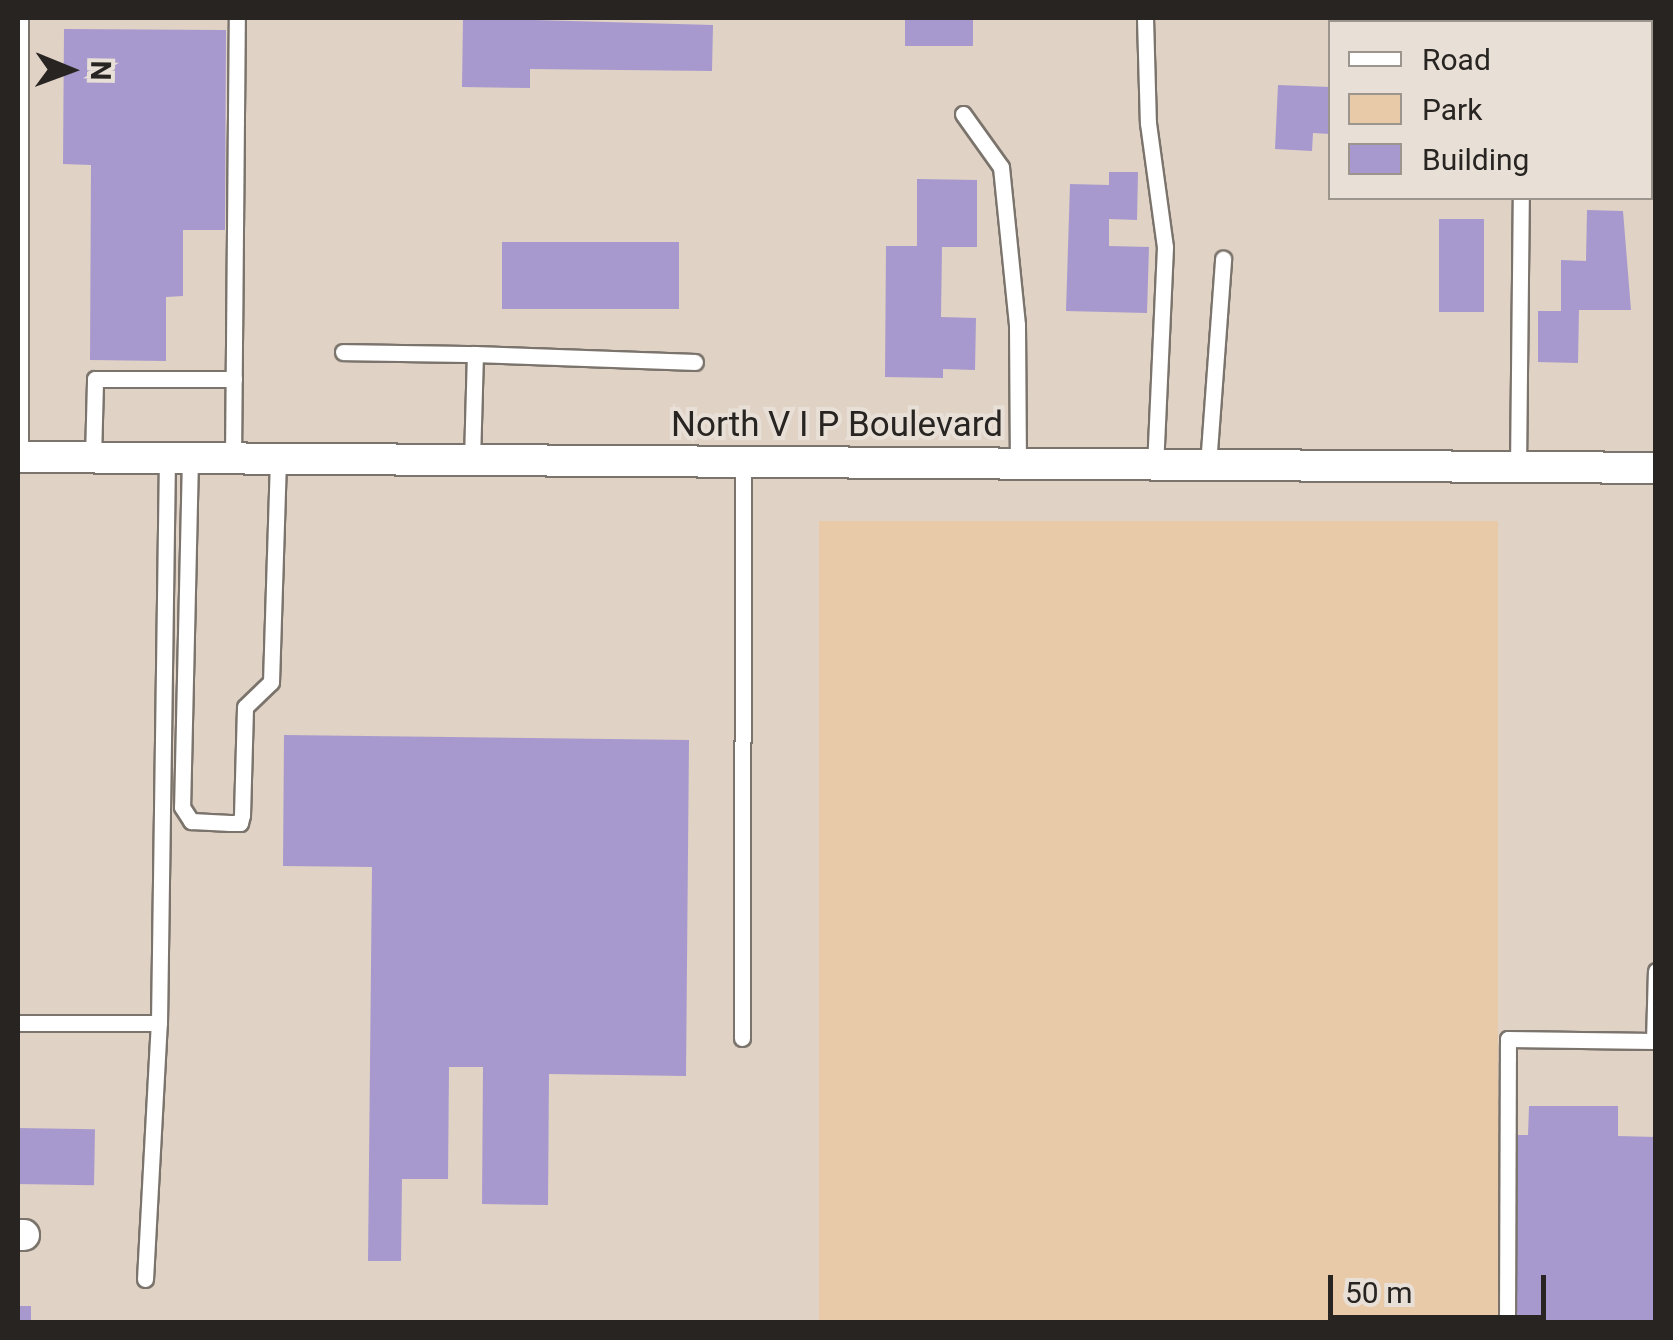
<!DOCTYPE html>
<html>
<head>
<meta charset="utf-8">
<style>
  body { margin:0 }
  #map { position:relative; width:1673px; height:1340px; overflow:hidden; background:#e8e0d7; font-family:Roboto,sans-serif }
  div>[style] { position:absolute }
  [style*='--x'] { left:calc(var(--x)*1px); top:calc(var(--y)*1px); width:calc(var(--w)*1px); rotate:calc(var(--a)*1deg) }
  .built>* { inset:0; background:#e0d2c5 }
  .green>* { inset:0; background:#e8caa9; transform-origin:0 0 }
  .building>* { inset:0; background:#a799cd; transform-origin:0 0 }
  .roads { filter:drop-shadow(2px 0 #7b746c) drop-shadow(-2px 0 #7b746c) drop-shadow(0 2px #7b746c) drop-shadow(0 -2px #7b746c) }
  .service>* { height:15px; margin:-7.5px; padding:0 7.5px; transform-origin:7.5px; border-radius:7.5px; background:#fff }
  .minor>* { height:30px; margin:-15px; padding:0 15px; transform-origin:15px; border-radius:15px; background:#fff }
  span { translate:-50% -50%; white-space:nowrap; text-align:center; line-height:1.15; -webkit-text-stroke:8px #e8e0d7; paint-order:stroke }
  .street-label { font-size:35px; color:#272421 }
  .frame { position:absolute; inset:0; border:20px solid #272421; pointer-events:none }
  .legend { position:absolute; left:1328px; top:20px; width:325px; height:180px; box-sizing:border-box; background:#e8e0d7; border:2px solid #9b958e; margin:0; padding:12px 18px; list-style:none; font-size:30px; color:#272421 }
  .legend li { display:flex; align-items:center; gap:20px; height:50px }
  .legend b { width:50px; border:2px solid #9b958e }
  .north { position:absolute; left:20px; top:20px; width:100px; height:100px; -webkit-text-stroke:8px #e8e0d7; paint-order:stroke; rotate:91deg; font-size:28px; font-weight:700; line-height:40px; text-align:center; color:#272421 }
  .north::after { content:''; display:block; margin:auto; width:35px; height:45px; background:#272421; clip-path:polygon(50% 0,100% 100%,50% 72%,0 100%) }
  .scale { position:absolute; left:1328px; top:1275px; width:218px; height:45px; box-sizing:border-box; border:5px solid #272421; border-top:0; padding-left:12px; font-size:30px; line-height:35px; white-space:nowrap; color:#272421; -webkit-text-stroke:8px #e8e0d7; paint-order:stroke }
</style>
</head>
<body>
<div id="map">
  <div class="built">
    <i style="clip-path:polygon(evenodd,18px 18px,1655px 18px,1655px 1322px,1493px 1322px,1498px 522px,819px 522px,819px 1322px,18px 1322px,18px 18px,1330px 22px,1650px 22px,1650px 198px,1330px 198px,1330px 22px)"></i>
  </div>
  <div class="green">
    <i style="left:1498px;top:521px;width:801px;height:679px;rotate:90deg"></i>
  </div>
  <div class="building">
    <i style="clip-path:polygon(463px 18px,713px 25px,712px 71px,530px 69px,530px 88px,462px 87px)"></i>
    <i style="left:905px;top:18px;width:68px;height:28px"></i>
    <i style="clip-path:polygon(64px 29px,226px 30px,225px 230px,183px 230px,183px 296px,166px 297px,166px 361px,90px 360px,91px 165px,63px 164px)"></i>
    <i style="clip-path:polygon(1278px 85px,1330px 87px,1330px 134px,1313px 133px,1312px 151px,1275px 149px)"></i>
    <i style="clip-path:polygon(1109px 172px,1138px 172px,1137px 220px,1109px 219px,1109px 246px,1149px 247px,1147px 313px,1066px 311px,1070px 184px,1109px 185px)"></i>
    <i style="clip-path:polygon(917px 179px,977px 180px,977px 247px,942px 247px,941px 317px,976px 318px,975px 370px,943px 369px,943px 378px,885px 377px,886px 246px,917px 246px)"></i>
    <i style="clip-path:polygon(1587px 210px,1623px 211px,1631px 310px,1579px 310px,1578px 363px,1538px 362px,1538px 311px,1561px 311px,1561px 260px,1586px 261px)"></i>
    <i style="left:1439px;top:219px;width:45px;height:93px"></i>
    <i style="left:502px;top:242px;width:177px;height:67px"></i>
    <i style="clip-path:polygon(284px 735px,689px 740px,686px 1076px,549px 1074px,548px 1205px,482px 1204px,483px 1067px,449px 1067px,448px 1179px,402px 1179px,401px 1261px,368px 1261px,372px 867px,283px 866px)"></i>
    <i style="clip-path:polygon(1529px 1106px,1618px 1106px,1618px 1136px,1656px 1137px,1656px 1322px,1513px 1322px,1515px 1135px,1528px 1135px)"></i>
    <i style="left:18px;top:1128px;width:77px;height:56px;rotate:1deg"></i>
    <i style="left:18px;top:1306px;width:13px;height:16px"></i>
  </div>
  <div class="roads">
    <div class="service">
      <i style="--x:1145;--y:18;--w:105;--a:88.4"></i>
      <i style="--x:1148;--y:123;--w:125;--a:82.2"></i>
      <i style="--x:1165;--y:247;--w:218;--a:92.6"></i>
      <i style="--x:1525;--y:22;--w:4;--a:-90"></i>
      <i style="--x:963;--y:114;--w:65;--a:54.4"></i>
      <i style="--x:1001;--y:167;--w:159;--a:84.2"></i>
      <i style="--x:1017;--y:325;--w:139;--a:89.6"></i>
      <i style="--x:343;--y:352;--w:132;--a:0.9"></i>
      <i style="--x:20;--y:457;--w:439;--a:-90"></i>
      <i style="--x:93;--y:458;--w:79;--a:-88.5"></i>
      <i style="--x:95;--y:379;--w:139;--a:0"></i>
      <i style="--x:190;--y:458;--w:349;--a:91.3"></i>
      <i style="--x:182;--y:807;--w:17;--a:57"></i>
      <i style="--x:191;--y:821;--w:39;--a:3"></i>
      <i style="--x:230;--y:823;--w:10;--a:0"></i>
      <i style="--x:240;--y:823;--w:8;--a:-76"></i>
      <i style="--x:242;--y:815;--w:108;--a:-88.4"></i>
      <i style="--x:245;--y:707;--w:36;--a:-44"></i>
      <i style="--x:271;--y:682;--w:223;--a:-88.2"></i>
      <i style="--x:233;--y:459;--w:441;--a:-89.5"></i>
      <i style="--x:472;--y:460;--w:106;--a:-88.4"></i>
      <i style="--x:475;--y:354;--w:220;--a:2.1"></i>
      <i style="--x:1208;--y:465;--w:207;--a:-85.8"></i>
      <i style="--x:1518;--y:468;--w:270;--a:-89.4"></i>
      <i style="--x:18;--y:1023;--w:141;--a:0"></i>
      <i style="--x:159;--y:1023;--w:565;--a:-89.19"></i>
      <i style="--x:742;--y:1038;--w:576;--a:-89.9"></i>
      <i style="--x:145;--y:1279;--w:256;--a:-86.9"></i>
      <i style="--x:1507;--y:1322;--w:283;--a:-89.8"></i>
      <i style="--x:1508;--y:1039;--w:146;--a:0.8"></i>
      <i style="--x:1654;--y:1041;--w:70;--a:-88.4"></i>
    </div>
    <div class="minor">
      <i style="--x:18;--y:457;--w:1638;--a:0.38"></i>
      <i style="--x:18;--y:1235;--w:6;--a:0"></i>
    </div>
  </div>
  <div class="street-label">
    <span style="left:837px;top:425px">North V I P Boulevard</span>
  </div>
  <div class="frame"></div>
  <ul class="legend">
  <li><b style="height:12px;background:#fff"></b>Road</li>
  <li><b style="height:28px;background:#e8caa9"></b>Park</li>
  <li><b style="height:28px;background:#a799cd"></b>Building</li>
  </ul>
  <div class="north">N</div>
  <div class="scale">50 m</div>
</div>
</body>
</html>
